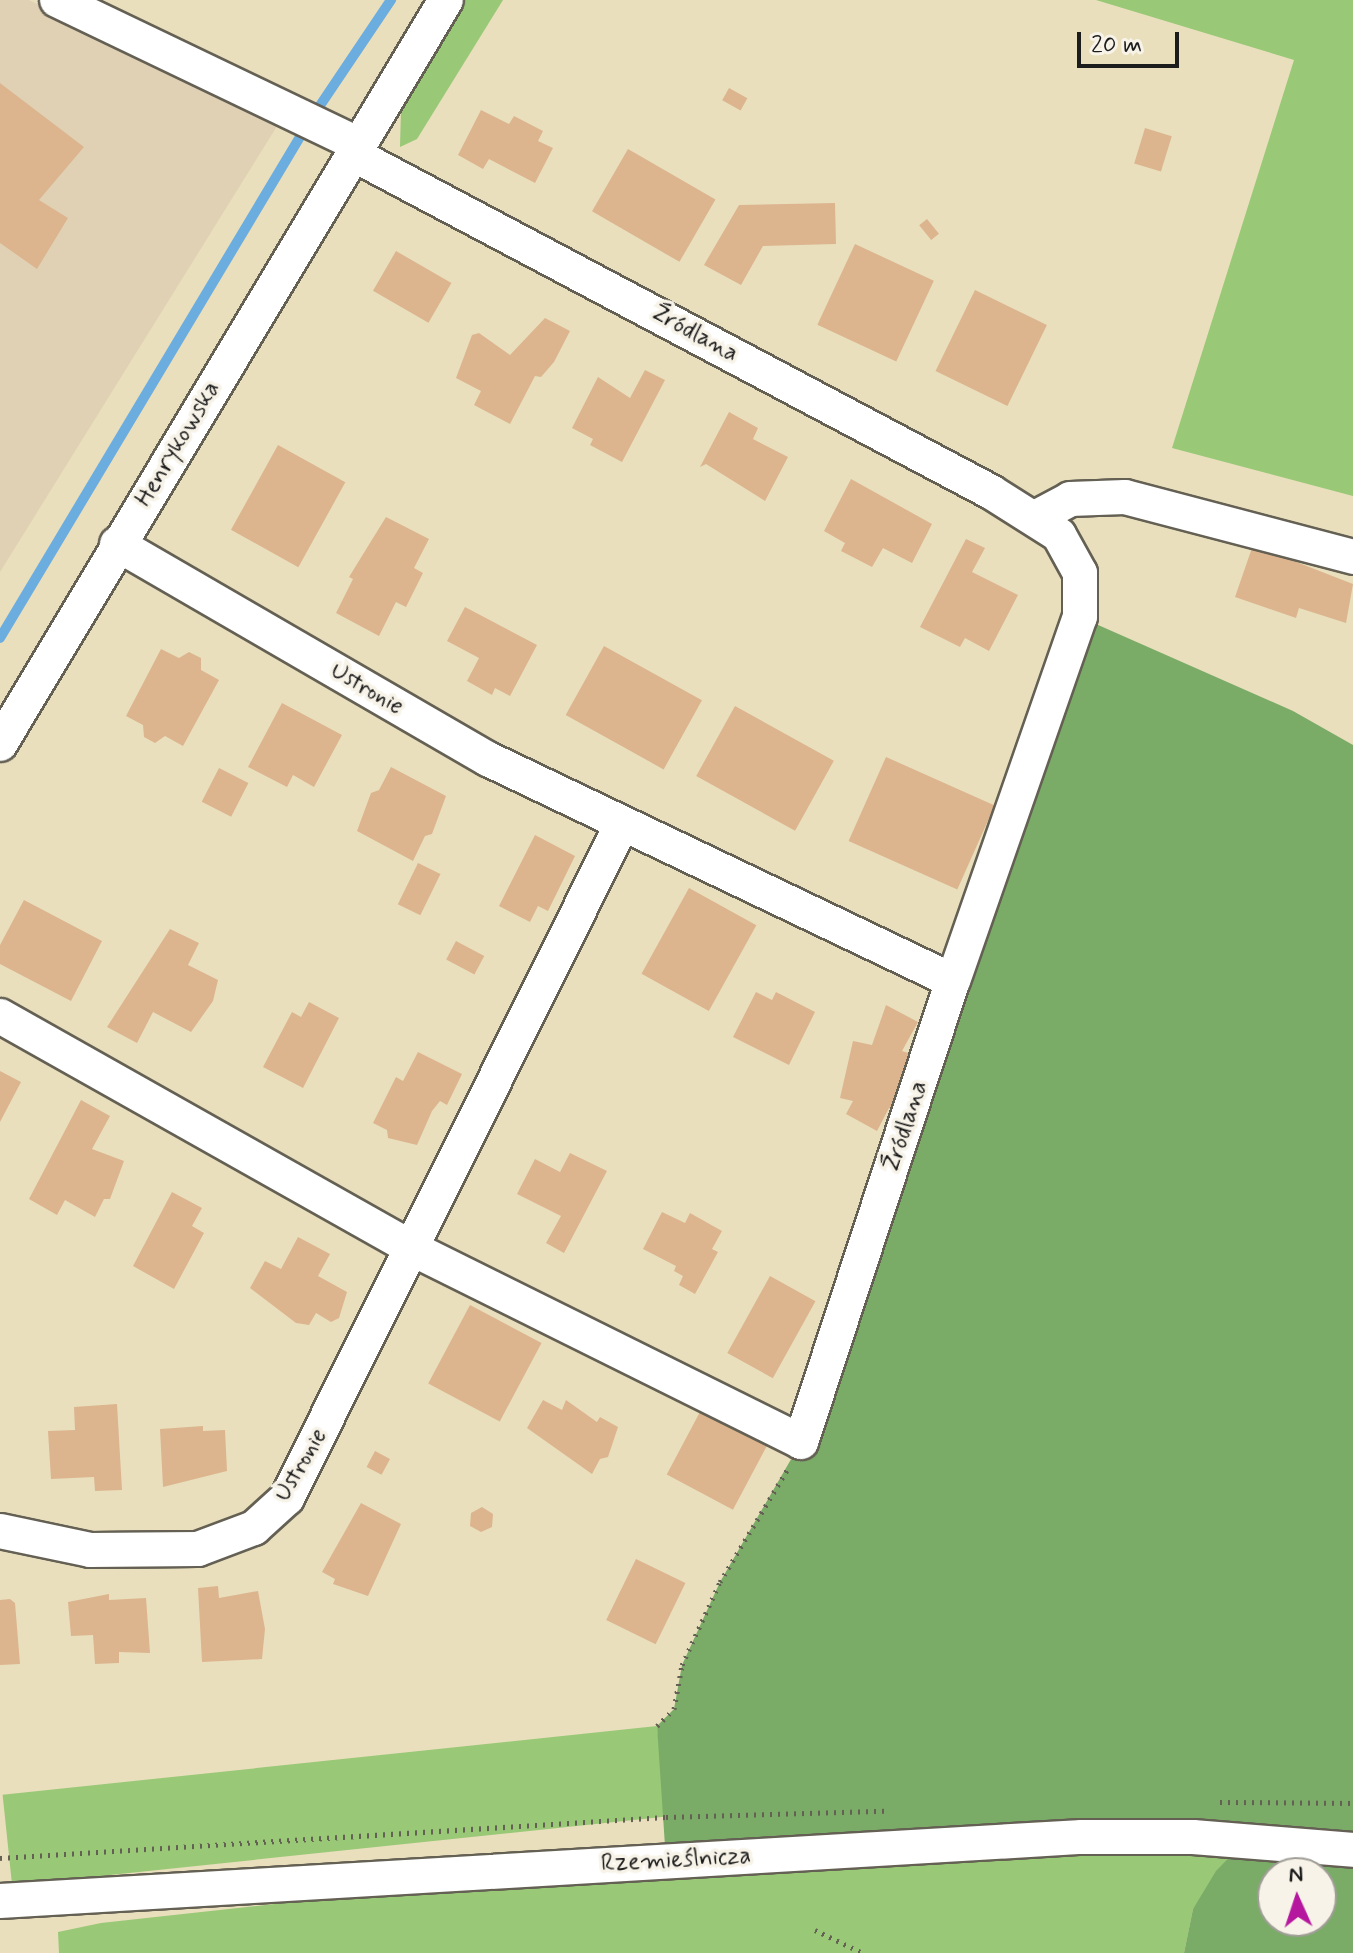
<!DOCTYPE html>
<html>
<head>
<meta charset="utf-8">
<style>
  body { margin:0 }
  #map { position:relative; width:1353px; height:1953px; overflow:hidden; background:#e9dfbc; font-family:Mynerve,sans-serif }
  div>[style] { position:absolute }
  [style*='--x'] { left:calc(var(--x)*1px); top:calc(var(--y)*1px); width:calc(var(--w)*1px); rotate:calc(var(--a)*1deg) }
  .built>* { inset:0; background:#e0d1b4 }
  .green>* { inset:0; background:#99c877; transform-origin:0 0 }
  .forest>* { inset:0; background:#7aac68 }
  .stream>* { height:10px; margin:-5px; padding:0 5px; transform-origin:5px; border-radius:5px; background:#6cade0 }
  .building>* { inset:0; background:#dcb58f; transform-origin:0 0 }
  .path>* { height:5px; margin-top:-2.5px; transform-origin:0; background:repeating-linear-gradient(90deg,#646054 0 2px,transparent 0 8px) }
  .roads { filter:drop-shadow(2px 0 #646054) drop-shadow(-2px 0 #646054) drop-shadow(0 2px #646054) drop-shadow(0 -2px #646054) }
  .minor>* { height:34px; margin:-17px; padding:0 17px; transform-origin:17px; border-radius:17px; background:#fff }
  span { translate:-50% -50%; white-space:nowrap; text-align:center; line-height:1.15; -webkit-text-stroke:7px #f7f3e8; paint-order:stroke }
  .street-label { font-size:24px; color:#1c1c1c }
  .north { position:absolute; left:1257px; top:1857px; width:80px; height:80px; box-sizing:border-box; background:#f7f3e8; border:2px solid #9f9d96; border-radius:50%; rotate:357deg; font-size:22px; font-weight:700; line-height:32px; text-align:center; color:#1c1c1c }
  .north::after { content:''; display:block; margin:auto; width:28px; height:36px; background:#b5179e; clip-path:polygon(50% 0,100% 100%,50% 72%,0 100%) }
  .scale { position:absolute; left:1077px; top:32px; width:102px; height:36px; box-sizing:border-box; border:4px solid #1c1c1c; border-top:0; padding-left:10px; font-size:24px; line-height:28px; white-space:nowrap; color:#1c1c1c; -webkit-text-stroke:6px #f7f3e8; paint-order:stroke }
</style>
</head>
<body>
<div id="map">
  <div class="built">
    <i style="clip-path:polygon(0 0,29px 0,279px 123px,0 572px)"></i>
  </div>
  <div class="green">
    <i style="clip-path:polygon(446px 0,503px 0,417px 139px,400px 147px,402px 73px)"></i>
    <i style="clip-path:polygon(1096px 0,1353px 0,1353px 496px,1172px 448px,1294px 60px)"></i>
    <i style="left:657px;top:1726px;width:91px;height:658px;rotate:84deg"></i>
    <i style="clip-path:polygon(1246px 1840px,1193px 1909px,1184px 1953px,59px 1953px,58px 1932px,101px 1923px,667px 1861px)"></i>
  </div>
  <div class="forest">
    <i style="clip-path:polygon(evenodd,1080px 617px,1293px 711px,1353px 745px,1353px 1953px,1184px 1953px,1193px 1909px,1216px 1871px,1245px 1841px,666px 1861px,657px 1726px,674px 1709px,682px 1665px,720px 1582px,801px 1442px,1080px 617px,1273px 1873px,1321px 1873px,1321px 1921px,1273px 1921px,1273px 1873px)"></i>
  </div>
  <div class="stream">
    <i style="--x:317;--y:110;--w:133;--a:-56.1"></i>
    <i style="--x:0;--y:638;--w:590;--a:-59.09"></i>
  </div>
  <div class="building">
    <i style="clip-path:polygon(0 83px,84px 147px,39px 200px,68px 218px,37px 269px,0 243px)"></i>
    <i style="left:729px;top:88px;width:21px;height:14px;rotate:29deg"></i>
    <i style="clip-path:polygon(481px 110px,509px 124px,514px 116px,543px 131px,538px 141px,553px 148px,535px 183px,489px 159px,483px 169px,458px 155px)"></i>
    <i style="left:1145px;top:128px;width:28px;height:37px;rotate:17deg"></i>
    <i style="left:628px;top:149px;width:101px;height:72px;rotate:30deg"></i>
    <i style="clip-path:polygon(835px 203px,836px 244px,763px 246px,741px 285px,704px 265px,739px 205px)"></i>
    <i style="left:927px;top:219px;width:19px;height:10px;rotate:51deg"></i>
    <i style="left:855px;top:244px;width:87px;height:89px;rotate:25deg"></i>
    <i style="left:396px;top:251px;width:64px;height:46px;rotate:30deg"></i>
    <i style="left:975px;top:290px;width:80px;height:90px;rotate:26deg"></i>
    <i style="clip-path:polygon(545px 318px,570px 331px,554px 362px,541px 377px,535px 376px,510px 424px,474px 405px,481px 391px,456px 378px,472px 335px,479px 333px,510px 355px)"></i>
    <i style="clip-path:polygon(645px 370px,665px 380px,622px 462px,590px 445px,593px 439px,572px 428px,598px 377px,630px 398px)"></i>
    <i style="clip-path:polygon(729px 412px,758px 428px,753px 439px,788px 457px,765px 501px,706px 464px,700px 467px)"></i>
    <i style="left:278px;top:445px;width:77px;height:97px;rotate:29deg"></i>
    <i style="clip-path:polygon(851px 479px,932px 524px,912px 563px,883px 548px,872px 567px,841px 551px,845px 543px,824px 531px)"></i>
    <i style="clip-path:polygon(386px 517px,429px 539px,414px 568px,423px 573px,406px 607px,396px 602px,379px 636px,336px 613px,353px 579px,349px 577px)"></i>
    <i style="clip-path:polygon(966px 539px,985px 548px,972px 572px,1018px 595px,989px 651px,965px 638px,960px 647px,920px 627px)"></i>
    <i style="clip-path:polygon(1253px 545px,1353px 584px,1346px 623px,1299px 608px,1296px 618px,1235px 597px)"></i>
    <i style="clip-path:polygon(465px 607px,537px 645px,510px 696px,495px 688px,492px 695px,467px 681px,479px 658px,447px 641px)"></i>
    <i style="left:604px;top:646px;width:112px;height:79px;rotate:29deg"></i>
    <i style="clip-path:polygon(161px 649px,179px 658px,189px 652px,201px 658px,201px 670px,219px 680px,183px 746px,165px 736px,155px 743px,144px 737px,143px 725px,126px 716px)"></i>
    <i style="clip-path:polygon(282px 703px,342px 735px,314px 787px,293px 775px,287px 787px,248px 767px)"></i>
    <i style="left:735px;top:706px;width:113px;height:80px;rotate:29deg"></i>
    <i style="left:886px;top:757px;width:119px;height:92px;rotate:24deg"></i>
    <i style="clip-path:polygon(391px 767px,446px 796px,432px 834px,425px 836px,413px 861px,357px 831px,371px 793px,379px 790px)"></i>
    <i style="left:219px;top:768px;width:33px;height:38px;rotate:27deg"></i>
    <i style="clip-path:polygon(535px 835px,575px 856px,548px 911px,538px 906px,530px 922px,499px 906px)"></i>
    <i style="left:418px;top:863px;width:25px;height:46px;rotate:26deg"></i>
    <i style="left:689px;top:888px;width:77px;height:98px;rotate:29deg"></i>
    <i style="clip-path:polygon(24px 900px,102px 941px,71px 1001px,0 964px,0 945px)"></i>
    <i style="clip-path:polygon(170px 929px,199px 943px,188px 965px,218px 980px,213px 1001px,191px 1032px,153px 1012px,137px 1043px,107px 1027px)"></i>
    <i style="left:456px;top:941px;width:32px;height:21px;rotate:28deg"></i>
    <i style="clip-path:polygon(756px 992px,772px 1000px,776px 992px,815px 1012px,789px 1065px,733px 1037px)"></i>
    <i style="clip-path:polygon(309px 1002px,339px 1018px,303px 1088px,263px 1067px,292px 1012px,301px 1017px)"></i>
    <i style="clip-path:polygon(886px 1005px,918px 1022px,902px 1051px,911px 1054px,898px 1111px,889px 1108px,877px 1131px,846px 1114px,853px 1101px,840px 1098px,853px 1041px,872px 1045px)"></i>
    <i style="clip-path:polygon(418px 1052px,462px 1074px,447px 1105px,440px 1101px,432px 1111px,417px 1145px,388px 1138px,387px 1130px,373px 1123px,396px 1077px,403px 1081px)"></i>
    <i style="clip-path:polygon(0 1071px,21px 1082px,0 1122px)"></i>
    <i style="clip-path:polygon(81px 1100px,110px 1116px,92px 1149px,124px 1161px,110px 1199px,104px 1199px,95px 1217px,65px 1200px,57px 1215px,29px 1199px)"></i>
    <i style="clip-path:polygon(570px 1153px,607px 1171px,564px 1253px,546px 1243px,561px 1216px,517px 1194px,535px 1159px,560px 1172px)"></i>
    <i style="clip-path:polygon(172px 1192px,202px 1208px,192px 1226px,204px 1233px,174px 1289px,133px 1266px)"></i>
    <i style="clip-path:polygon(662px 1212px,685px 1223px,690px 1213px,722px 1231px,712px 1249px,718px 1252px,695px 1294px,679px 1285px,683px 1276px,674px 1271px,676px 1266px,643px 1249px)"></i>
    <i style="clip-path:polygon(298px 1237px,330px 1254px,318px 1276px,347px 1292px,339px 1318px,331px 1322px,316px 1313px,309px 1325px,296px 1323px,250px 1288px,265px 1261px,281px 1269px)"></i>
    <i style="left:770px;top:1276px;width:52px;height:88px;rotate:29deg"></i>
    <i style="left:470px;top:1305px;width:81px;height:89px;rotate:28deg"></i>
    <i style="clip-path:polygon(543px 1400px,562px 1410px,566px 1400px,597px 1422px,600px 1417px,618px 1427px,608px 1457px,600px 1459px,592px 1474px,527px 1428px)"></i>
    <i style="clip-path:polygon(117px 1404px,122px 1490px,95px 1491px,94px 1477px,51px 1479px,48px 1431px,75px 1430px,74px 1407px)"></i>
    <i style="left:701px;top:1410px;width:75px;height:73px;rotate:28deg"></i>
    <i style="clip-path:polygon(203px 1426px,203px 1431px,225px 1430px,227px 1471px,163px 1487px,160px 1429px)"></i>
    <i style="left:375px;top:1451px;width:17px;height:18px;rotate:28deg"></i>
    <i style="clip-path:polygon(361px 1503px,401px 1524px,368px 1596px,333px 1584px,335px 1579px,322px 1572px)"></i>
    <i style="clip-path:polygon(482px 1507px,493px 1514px,492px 1527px,481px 1532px,470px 1526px,471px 1513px)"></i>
    <i style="left:636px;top:1559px;width:55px;height:68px;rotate:26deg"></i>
    <i style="clip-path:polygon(218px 1586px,219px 1598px,258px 1591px,265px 1629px,262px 1659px,202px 1662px,198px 1588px)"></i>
    <i style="clip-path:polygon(109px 1594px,109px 1600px,146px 1598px,150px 1653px,119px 1652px,119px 1663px,95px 1664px,93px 1635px,71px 1636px,68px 1602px)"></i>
    <i style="clip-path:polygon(10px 1599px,15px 1603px,20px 1664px,0 1665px,0 1600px)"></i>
  </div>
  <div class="path">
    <i style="--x:657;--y:1726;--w:24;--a:-45"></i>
    <i style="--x:674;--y:1709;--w:45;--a:-79.7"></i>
    <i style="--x:682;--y:1665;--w:91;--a:-65.4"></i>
    <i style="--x:720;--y:1582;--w:131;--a:-59.1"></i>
    <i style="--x:1220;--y:1802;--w:133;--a:0.4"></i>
    <i style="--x:0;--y:1858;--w:667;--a:-3.52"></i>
    <i style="--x:666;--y:1817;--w:220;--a:-1.6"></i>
    <i style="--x:815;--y:1930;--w:53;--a:25.6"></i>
  </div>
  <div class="roads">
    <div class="minor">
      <i style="--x:57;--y:0;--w:335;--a:25.6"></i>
      <i style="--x:1035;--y:518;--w:40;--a:-28"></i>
      <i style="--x:1070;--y:499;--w:55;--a:-2.1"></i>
      <i style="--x:1125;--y:497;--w:236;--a:14.7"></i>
      <i style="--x:117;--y:544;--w:429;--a:30.1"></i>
      <i style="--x:488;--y:759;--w:515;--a:25.52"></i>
      <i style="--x:0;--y:744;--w:867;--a:-59.06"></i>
      <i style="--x:0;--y:1016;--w:476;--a:29.4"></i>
      <i style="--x:415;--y:1250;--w:431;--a:26.4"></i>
      <i style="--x:801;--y:1442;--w:485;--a:-71.8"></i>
      <i style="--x:953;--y:981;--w:386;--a:-70.8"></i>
      <i style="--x:1080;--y:617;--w:44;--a:-90"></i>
      <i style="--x:1080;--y:573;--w:43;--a:-118.9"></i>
      <i style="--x:1059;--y:535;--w:80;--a:-147.7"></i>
      <i style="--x:991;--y:492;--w:722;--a:-152.09"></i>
      <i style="--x:0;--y:1531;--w:92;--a:11.9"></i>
      <i style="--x:90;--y:1550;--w:108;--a:-0.5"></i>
      <i style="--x:198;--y:1549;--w:60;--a:-20.6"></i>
      <i style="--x:254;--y:1528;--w:45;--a:-42.3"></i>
      <i style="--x:287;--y:1498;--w:753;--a:-63.57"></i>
      <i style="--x:0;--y:1901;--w:1084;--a:-3.39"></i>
      <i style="--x:1082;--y:1837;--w:111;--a:0"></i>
      <i style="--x:1193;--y:1837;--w:161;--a:4.6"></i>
    </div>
  </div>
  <div class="street-label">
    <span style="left:695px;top:334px;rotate:28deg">Źródlana</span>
    <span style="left:178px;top:444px;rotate:-59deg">Henrykowska</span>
    <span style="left:367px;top:689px;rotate:30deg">Ustronie</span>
    <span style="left:906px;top:1126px;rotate:-72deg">Źródlana</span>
    <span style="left:301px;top:1465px;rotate:-60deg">Ustronie</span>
    <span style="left:676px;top:1860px;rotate:-3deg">Rzemieślnicza</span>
  </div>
  <div class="north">N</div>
  <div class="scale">20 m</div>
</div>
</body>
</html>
